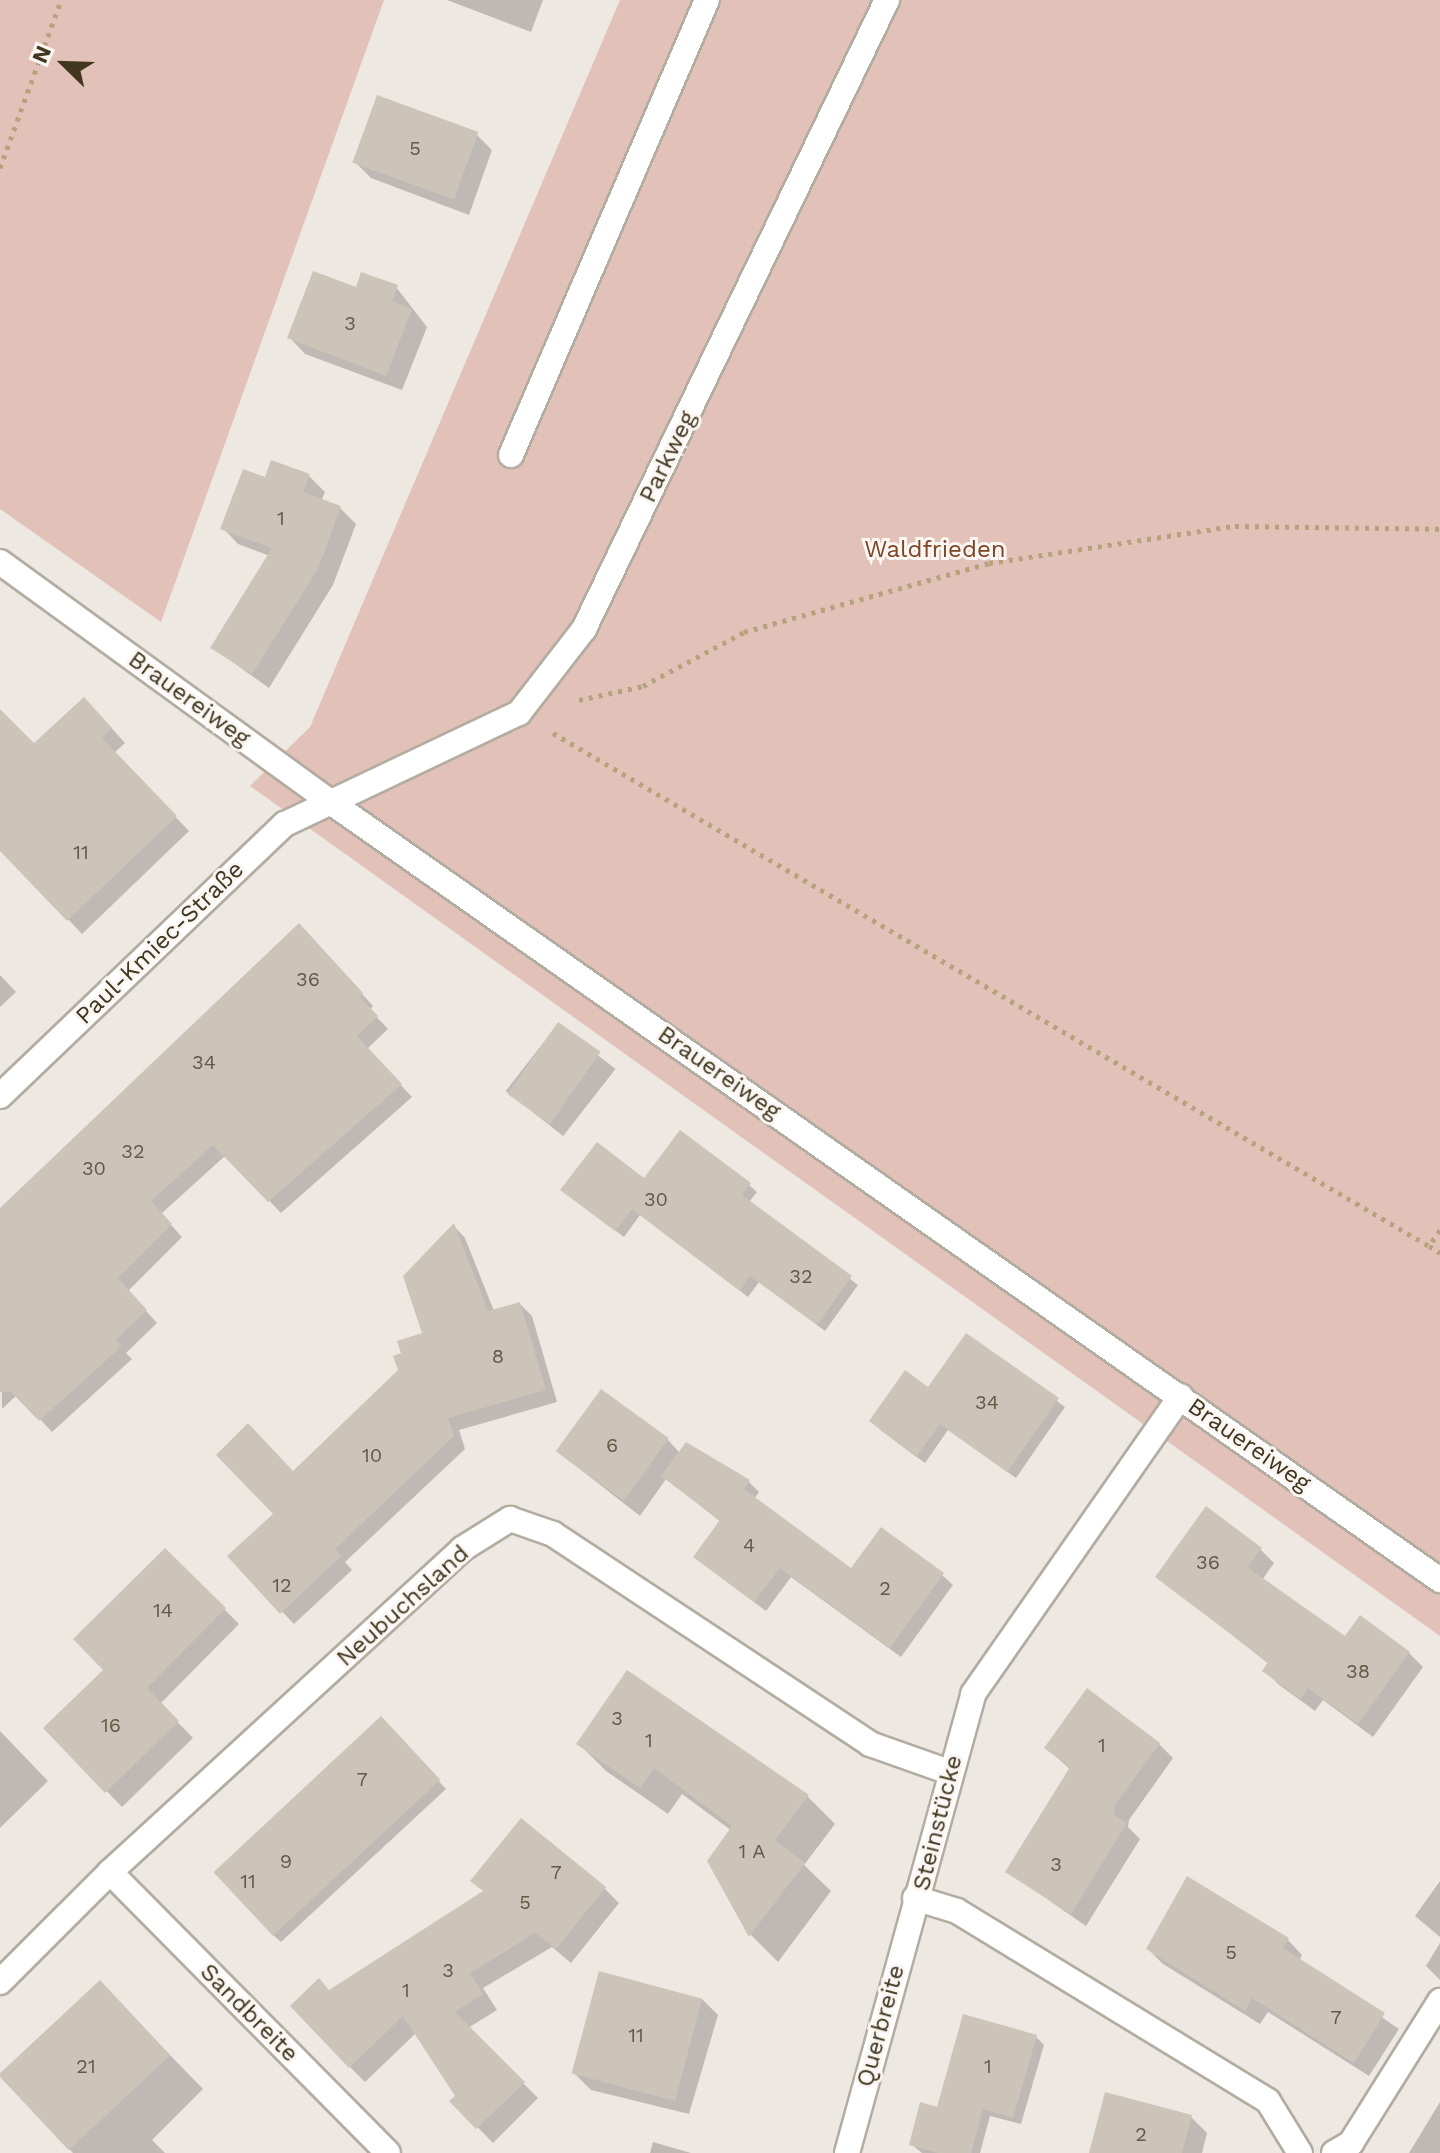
<!DOCTYPE html>
<html>
<head>
<meta charset="utf-8">
<style>
  body { margin:0 }
  #map { position:relative; width:1440px; height:2153px; overflow:hidden; background:#eee8e2; font-family:"Work Sans",sans-serif }
  div>[style] { position:absolute }
  [style*='--x'] { left:calc(var(--x)*1px); top:calc(var(--y)*1px); width:calc(var(--w)*1px); rotate:calc(var(--a)*1deg) }
  .green>* { inset:0; background:#e2c2b8 }
  .shadow>* { inset:0; background:#0003; transform-origin:0 0 }
  .building>* { inset:0; background:#ccc4b9; transform-origin:0 0 }
  .path>* { height:5px; margin-top:-2.5px; transform-origin:0; background:repeating-linear-gradient(90deg,#b5a37e 0 4px,transparent 0 10px) }
  .roads { filter:drop-shadow(2px 0 #b3aca0) drop-shadow(-2px 0 #b3aca0) drop-shadow(0 2px #b3aca0) drop-shadow(0 -2px #b3aca0) }
  .minor>* { height:24px; margin:-12px; padding:0 12px; transform-origin:12px; border-radius:12px; background:#fff }
  span { translate:-50% -50%; white-space:nowrap; text-align:center; line-height:1.15; -webkit-text-stroke:6px #faf6f3; paint-order:stroke }
  .number-label { font-size:20px; color:#645a46 }
  .number-label span { -webkit-text-stroke-width:0 }
  .street-label { font-size:24px; color:#41371f }
  .park-label { font-size:24px; color:#7d4524 }
  .north { position:absolute; left:24px; top:24px; width:80px; height:80px; -webkit-text-stroke:6px #faf6f3; paint-order:stroke; rotate:293deg; font-size:22px; font-weight:700; line-height:32px; text-align:center; color:#41371f }
  .north::after { content:''; display:block; margin:auto; width:28px; height:36px; background:#41371f; clip-path:polygon(50% 0,100% 100%,50% 72%,0 100%) }
</style>
</head>
<body>
<div id="map">
  <div class="green">
    <i style="clip-path:polygon(0 0,384px 0,161px 622px,0 509px)"></i>
    <i style="clip-path:polygon(620px 0,1440px 0,1440px 1636px,250px 786px,310px 727px)"></i>
  </div>
  <div class="shadow">
    <i style="clip-path:polygon(447px 0,543px 0,531px 32px)"></i>
    <i style="clip-path:polygon(476px 134px,492px 150px,469px 215px,371px 178px,355px 162px)"></i>
    <i style="clip-path:polygon(396px 287px,427px 327px,402px 390px,305px 354px,290px 338px,357px 290px)"></i>
    <i style="clip-path:polygon(309px 476px,325px 492px,321px 501px,340px 508px,356px 524px,333px 585px,269px 688px,213px 648px,270px 556px,238px 544px,223px 528px,266px 480px)"></i>
    <i style="clip-path:polygon(0 711px,34px 746px,98px 713px,125px 743px,114px 753px,189px 831px,82px 934px,15px 863px,0 817px)"></i>
    <i style="clip-path:polygon(311px 938px,373px 1006px,370px 1010px,388px 1029px,367px 1049px,412px 1097px,281px 1213px,226px 1155px,161px 1214px,182px 1237px,128px 1291px,157px 1323px,126px 1353px,132px 1359px,52px 1432px,17px 1395px,2px 1409px,0 1211px)"></i>
    <i style="clip-path:polygon(0 975px,16px 992px,0 1007px)"></i>
    <i style="left:558px;top:1024px;width:73px;height:85px;rotate:38deg"></i>
    <i style="clip-path:polygon(645px 1180px,749px 1185px,757px 1192px,749px 1202px,858px 1285px,825px 1331px,759px 1282px,748px 1297px,640px 1215px,624px 1237px,571px 1197px)"></i>
    <i style="clip-path:polygon(454px 1226px,465px 1238px,494px 1311px,520px 1304px,532px 1316px,557px 1402px,459px 1430px,465px 1449px,345px 1562px,352px 1570px,294px 1624px,230px 1557px,276px 1514px,293px 1473px,401px 1371px,424px 1334px)"></i>
    <i style="clip-path:polygon(966px 1336px,1065px 1407px,1016px 1478px,948px 1430px,925px 1463px,879px 1429px,929px 1390px)"></i>
    <i style="clip-path:polygon(667px 1439px,680px 1453px,749px 1482px,759px 1492px,754px 1499px,852px 1571px,942px 1575px,953px 1585px,901px 1657px,791px 1577px,766px 1611px,707px 1567px,721px 1522px,666px 1479px,640px 1516px,558px 1452px)"></i>
    <i style="clip-path:polygon(1260px 1549px,1274px 1563px,1262px 1580px,1345px 1639px,1409px 1653px,1423px 1667px,1373px 1737px,1323px 1700px,1315px 1711px,1278px 1684px,1265px 1670px,1269px 1664px,1157px 1576px)"></i>
    <i style="clip-path:polygon(165px 1550px,239px 1624px,160px 1704px,193px 1738px,122px 1807px,46px 1728px,106px 1671px)"></i>
    <i style="clip-path:polygon(627px 1673px,808px 1797px,835px 1824px,804px 1865px,831px 1891px,778px 1962px,751px 1935px,709px 1861px,732px 1831px,682px 1794px,668px 1814px,606px 1771px,579px 1744px)"></i>
    <i style="clip-path:polygon(381px 1719px,446px 1789px,281px 1942px,273px 1935px)"></i>
    <i style="clip-path:polygon(0 1731px,48px 1781px,0 1828px)"></i>
    <i style="clip-path:polygon(1159px 1744px,1173px 1758px,1129px 1820px,1128px 1827px,1140px 1839px,1086px 1926px,1008px 1872px,1070px 1769px,1046px 1748px)"></i>
    <i style="clip-path:polygon(1440px 1881px,1440px 1937px,1415px 1916px)"></i>
    <i style="clip-path:polygon(604px 1888px,619px 1903px,571px 1963px,552px 1947px,483px 1988px,497px 2010px,468px 2028px,538px 2098px,493px 2143px,452px 2101px,457px 2096px,416px 2033px,365px 2082px,350px 2067px,329px 1992px)"></i>
    <i style="clip-path:polygon(1288px 1940px,1302px 1955px,1299px 1961px,1399px 2029px,1369px 2076px,1268px 2012px,1260px 2024px,1163px 1964px,1148px 1949px)"></i>
    <i style="clip-path:polygon(1440px 1943px,1440px 1980px,1426px 1966px)"></i>
    <i style="clip-path:polygon(100px 1983px,203px 2089px,152px 2140px,165px 2153px,73px 2153px,1px 2078px)"></i>
    <i style="clip-path:polygon(702px 1999px,718px 2015px,689px 2114px,591px 2090px,575px 2074px)"></i>
    <i style="clip-path:polygon(1036px 2037px,1044px 2045px,1021px 2124px,990px 2116px,980px 2153px,922px 2153px,911px 2144px,938px 2109px)"></i>
    <i style="clip-path:polygon(1440px 2102px,1440px 2153px,1409px 2153px)"></i>
    <i style="clip-path:polygon(1191px 2117px,1207px 2133px,1202px 2153px,1091px 2153px)"></i>
    <i style="clip-path:polygon(653px 2142px,691px 2153px,650px 2153px)"></i>
  </div>
  <div class="building">
    <i style="left:377px;top:95px;width:108px;height:72px;rotate:20deg"></i>
    <i style="clip-path:polygon(313px 271px,356px 287px,361px 272px,398px 285px,392px 301px,412px 309px,386px 376px,287px 338px)"></i>
    <i style="clip-path:polygon(271px 460px,310px 474px,303px 492px,341px 506px,318px 569px,252px 674px,210px 648px,272px 548px,220px 529px,243px 469px,265px 477px)"></i>
    <i style="clip-path:polygon(84px 697px,112px 728px,102px 738px,177px 816px,67px 921px,0 851px,0 709px,34px 743px)"></i>
    <i style="clip-path:polygon(299px 923px,363px 993px,360px 997px,378px 1016px,357px 1036px,402px 1084px,268px 1202px,213px 1145px,151px 1201px,172px 1224px,118px 1278px,147px 1310px,116px 1340px,122px 1346px,39px 1421px,11px 1392px,0 1392px,0 1208px)"></i>
    <i style="left:558px;top:1022px;width:52px;height:88px;rotate:35deg"></i>
    <i style="clip-path:polygon(680px 1130px,751px 1183px,742px 1195px,852px 1276px,817px 1325px,750px 1276px,740px 1291px,632px 1209px,615px 1231px,560px 1190px,597px 1142px,644px 1178px)"></i>
    <i style="clip-path:polygon(454px 1223px,488px 1311px,520px 1302px,546px 1390px,448px 1418px,454px 1436px,335px 1549px,341px 1556px,280px 1614px,227px 1556px,273px 1514px,216px 1455px,248px 1423px,293px 1471px,398px 1370px,393px 1356px,401px 1353px,397px 1341px,422px 1333px,403px 1276px)"></i>
    <i style="clip-path:polygon(966px 1333px,1059px 1398px,1007px 1472px,940px 1424px,916px 1457px,869px 1421px,905px 1370px,928px 1387px)"></i>
    <i style="left:601px;top:1389px;width:84px;height:77px;rotate:36deg"></i>
    <i style="clip-path:polygon(686px 1442px,750px 1480px,744px 1489px,851px 1568px,881px 1527px,944px 1573px,890px 1648px,780px 1568px,754px 1602px,693px 1557px,720px 1520px,661px 1476px)"></i>
    <i style="clip-path:polygon(1206px 1506px,1262px 1548px,1247px 1567px,1345px 1636px,1360px 1615px,1410px 1652px,1358px 1724px,1308px 1688px,1301px 1699px,1262px 1671px,1268px 1662px,1155px 1577px)"></i>
    <i style="clip-path:polygon(165px 1548px,226px 1608px,147px 1688px,179px 1721px,105px 1793px,43px 1728px,103px 1670px,73px 1639px)"></i>
    <i style="clip-path:polygon(627px 1670px,809px 1795px,775px 1840px,805px 1863px,749px 1937px,707px 1861px,732px 1826px,654px 1768px,640px 1788px,576px 1744px)"></i>
    <i style="clip-path:polygon(1087px 1688px,1160px 1743px,1115px 1805px,1114px 1815px,1127px 1823px,1071px 1914px,1005px 1872px,1070px 1767px,1044px 1748px)"></i>
    <i style="left:381px;top:1716px;width:87px;height:229px;rotate:47deg"></i>
    <i style="clip-path:polygon(521px 1818px,606px 1887px,556px 1949px,535px 1933px,470px 1973px,483px 1994px,455px 2012px,525px 2082px,476px 2129px,449px 2101px,455px 2096px,403px 2016px,349px 2068px,290px 2006px,319px 1978px,329px 1990px,483px 1891px,470px 1881px)"></i>
    <i style="clip-path:polygon(1187px 1876px,1289px 1938px,1283px 1948px,1385px 2013px,1354px 2063px,1252px 1998px,1245px 2011px,1146px 1949px)"></i>
    <i style="left:599px;top:1971px;width:107px;height:106px;rotate:15deg"></i>
    <i style="left:100px;top:1980px;width:103px;height:139px;rotate:47deg"></i>
    <i style="clip-path:polygon(963px 2014px,1037px 2035px,1013px 2118px,983px 2109px,971px 2153px,938px 2153px,909px 2145px,920px 2102px,937px 2107px)"></i>
    <i style="clip-path:polygon(1105px 2092px,1192px 2115px,1182px 2153px,1089px 2153px)"></i>
  </div>
  <div class="path">
    <i style="--x:0;--y:168;--w:179;--a:-70"></i>
    <i style="--x:579;--y:700;--w:66;--a:-12.3"></i>
    <i style="--x:643;--y:686;--w:115;--a:-28.1"></i>
    <i style="--x:744;--y:632;--w:255;--a:-15.7"></i>
    <i style="--x:989;--y:563;--w:249;--a:-8.6"></i>
    <i style="--x:1235;--y:526;--w:205;--a:0.8"></i>
    <i style="--x:553;--y:733;--w:1015;--a:30.35"></i>
    <i style="--x:1440;--y:1230;--w:19;--a:125"></i>
    <i style="--x:1429;--y:1246;--w:13;--a:32"></i>
  </div>
  <div class="roads">
    <div class="minor">
      <i style="--x:511;--y:455;--w:495;--a:-66.7"></i>
      <i style="--x:0;--y:562;--w:407;--a:36"></i>
      <i style="--x:329;--y:801;--w:1357;--a:35.04"></i>
      <i style="--x:0;--y:1096;--w:394;--a:-43.7"></i>
      <i style="--x:285;--y:824;--w:259;--a:-25.4"></i>
      <i style="--x:519;--y:713;--w:106;--a:-52.3"></i>
      <i style="--x:584;--y:629;--w:698;--a:-64.28"></i>
      <i style="--x:110;--y:1872;--w:395;--a:45.3"></i>
      <i style="--x:915;--y:1898;--w:44;--a:17.2"></i>
      <i style="--x:957;--y:1911;--w:364;--a:31.4"></i>
      <i style="--x:1268;--y:2101;--w:61;--a:58.4"></i>
      <i style="--x:0;--y:1982;--w:156;--a:-45"></i>
      <i style="--x:110;--y:1872;--w:478;--a:-42.5"></i>
      <i style="--x:462;--y:1549;--w:57;--a:-32"></i>
      <i style="--x:510;--y:1519;--w:46;--a:19.2"></i>
      <i style="--x:553;--y:1534;--w:380;--a:33.5"></i>
      <i style="--x:870;--y:1744;--w:84;--a:19.5"></i>
      <i style="--x:847;--y:2153;--w:476;--a:-74.6"></i>
      <i style="--x:973;--y:1694;--w:363;--a:-55.1"></i>
      <i style="--x:1334;--y:2153;--w:20;--a:-30"></i>
      <i style="--x:1351;--y:2143;--w:168;--a:-57.9"></i>
    </div>
  </div>
  <div class="number-label">
    <span style="left:415px;top:148px">5</span>
    <span style="left:350px;top:323px">3</span>
    <span style="left:281px;top:518px">1</span>
    <span style="left:81px;top:852px">11</span>
    <span style="left:308px;top:979px">36</span>
    <span style="left:204px;top:1062px">34</span>
    <span style="left:133px;top:1151px">32</span>
    <span style="left:94px;top:1168px">30</span>
    <span style="left:656px;top:1199px">30</span>
    <span style="left:801px;top:1276px">32</span>
    <span style="left:498px;top:1356px">8</span>
    <span style="left:987px;top:1402px">34</span>
    <span style="left:612px;top:1445px">6</span>
    <span style="left:372px;top:1455px">10</span>
    <span style="left:749px;top:1545px">4</span>
    <span style="left:1208px;top:1562px">36</span>
    <span style="left:282px;top:1585px">12</span>
    <span style="left:885px;top:1588px">2</span>
    <span style="left:163px;top:1610px">14</span>
    <span style="left:1358px;top:1671px">38</span>
    <span style="left:617px;top:1718px">3</span>
    <span style="left:111px;top:1725px">16</span>
    <span style="left:649px;top:1740px">1</span>
    <span style="left:1102px;top:1745px">1</span>
    <span style="left:362px;top:1779px">7</span>
    <span style="left:752px;top:1851px">1 A</span>
    <span style="left:286px;top:1861px">9</span>
    <span style="left:1056px;top:1864px">3</span>
    <span style="left:556px;top:1872px">7</span>
    <span style="left:248px;top:1881px">11</span>
    <span style="left:525px;top:1902px">5</span>
    <span style="left:1231px;top:1952px">5</span>
    <span style="left:448px;top:1970px">3</span>
    <span style="left:406px;top:1990px">1</span>
    <span style="left:1336px;top:2017px">7</span>
    <span style="left:636px;top:2035px">11</span>
    <span style="left:86px;top:2066px">21</span>
    <span style="left:988px;top:2066px">1</span>
    <span style="left:1141px;top:2134px">2</span>
  </div>
  <div class="street-label">
    <span style="left:668px;top:457px;rotate:-64deg">Parkweg</span>
    <span style="left:189px;top:699px;rotate:36deg">Brauereiweg</span>
    <span style="left:160px;top:943px;rotate:-44deg">Paul-Kmiec-Straße</span>
    <span style="left:719px;top:1073px;rotate:35deg">Brauereiweg</span>
    <span style="left:1249px;top:1445px;rotate:35deg">Brauereiweg</span>
    <span style="left:403px;top:1606px;rotate:-42deg">Neubuchsland</span>
    <span style="left:938px;top:1823px;rotate:-76deg">Steinstücke</span>
    <span style="left:249px;top:2013px;rotate:45deg">Sandbreite</span>
    <span style="left:881px;top:2026px;rotate:-75deg">Querbreite</span>
  </div>
  <div class="park-label">
    <span style="left:935px;top:550px">Waldfrieden</span>
  </div>
  <div class="north">N</div>
</div>
</body>
</html>
